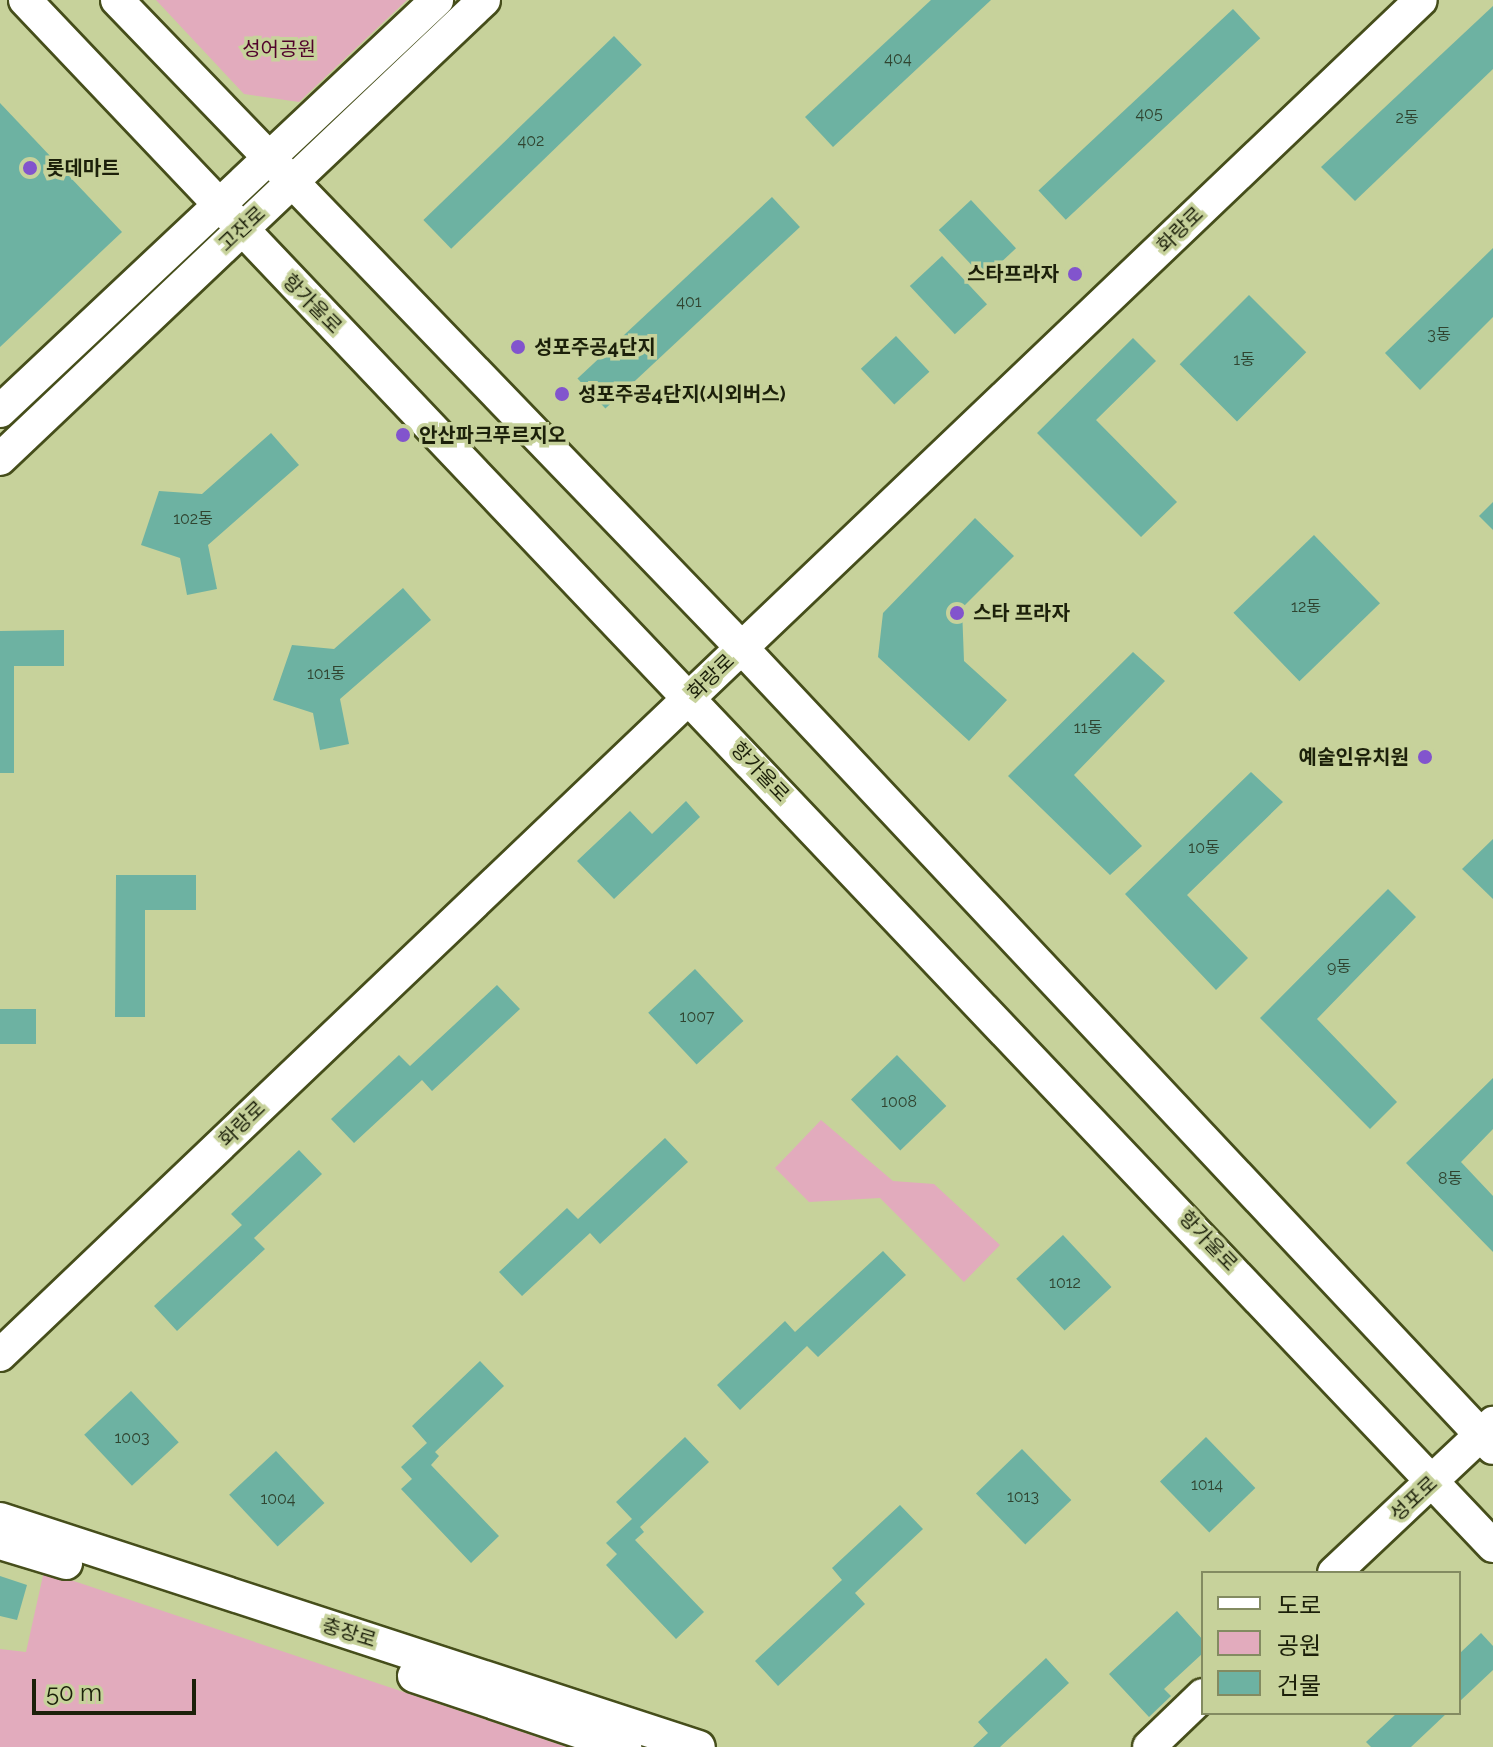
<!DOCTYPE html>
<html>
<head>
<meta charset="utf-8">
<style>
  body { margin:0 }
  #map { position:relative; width:1493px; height:1747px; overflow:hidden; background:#c7d29b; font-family:Raleway,"Noto Sans KR",sans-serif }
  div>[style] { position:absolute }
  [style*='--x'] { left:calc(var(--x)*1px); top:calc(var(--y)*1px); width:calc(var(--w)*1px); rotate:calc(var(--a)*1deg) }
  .green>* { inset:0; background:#e2abbd }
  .building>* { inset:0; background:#6db2a2; transform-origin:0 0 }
  .roads { filter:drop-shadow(2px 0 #464e1b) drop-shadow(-2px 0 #464e1b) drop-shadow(0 2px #464e1b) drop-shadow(0 -2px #464e1b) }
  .secondary>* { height:32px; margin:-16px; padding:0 16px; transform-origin:16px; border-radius:16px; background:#fff }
  .dots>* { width:22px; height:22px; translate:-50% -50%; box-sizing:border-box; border:4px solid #c7d29b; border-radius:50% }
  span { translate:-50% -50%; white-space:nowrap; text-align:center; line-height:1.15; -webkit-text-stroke:7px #c7d29b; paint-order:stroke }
  .number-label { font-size:16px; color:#304430 }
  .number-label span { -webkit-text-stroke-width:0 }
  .park-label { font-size:20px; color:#51022b }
  .poi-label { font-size:20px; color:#1c200a; font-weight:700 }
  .left { translate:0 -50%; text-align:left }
  .right { translate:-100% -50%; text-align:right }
  .street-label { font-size:20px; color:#1c200a }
  .legend { position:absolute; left:1201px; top:1571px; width:260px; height:144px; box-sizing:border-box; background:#c7d29b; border:2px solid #838b61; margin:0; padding:10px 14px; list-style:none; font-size:24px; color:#1c200a }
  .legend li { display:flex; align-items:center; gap:16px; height:40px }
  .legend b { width:40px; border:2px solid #838b61 }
  .scale { position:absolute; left:32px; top:1679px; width:164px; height:36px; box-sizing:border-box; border:4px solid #1c200a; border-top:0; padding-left:10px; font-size:24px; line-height:28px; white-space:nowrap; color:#1c200a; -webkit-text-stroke:6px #c7d29b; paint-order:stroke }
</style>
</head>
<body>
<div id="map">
  <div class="green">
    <i style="clip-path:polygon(156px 0,407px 0,299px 102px,244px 94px)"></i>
    <i style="clip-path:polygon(821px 1120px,893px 1181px,934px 1184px,1000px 1245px,964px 1282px,880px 1198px,809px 1202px,775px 1168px)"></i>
    <i style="clip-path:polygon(44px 1571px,567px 1747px,0 1747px,0 1649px,26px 1652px)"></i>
  </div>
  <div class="building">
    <i style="clip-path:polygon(931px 0,991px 0,833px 147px,805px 117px)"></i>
    <i style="clip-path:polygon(1493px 6px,1493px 69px,1355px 201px,1321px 167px)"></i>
    <i style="left:1233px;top:9px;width:40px;height:266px;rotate:47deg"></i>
    <i style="left:614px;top:36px;width:40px;height:265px;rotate:46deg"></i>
    <i style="clip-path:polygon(0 103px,122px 232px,0 347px)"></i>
    <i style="left:772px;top:197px;width:41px;height:266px;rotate:47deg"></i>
    <i style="left:971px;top:200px;width:66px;height:44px;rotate:47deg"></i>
    <i style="clip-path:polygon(1493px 248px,1493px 317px,1420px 390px,1385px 353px)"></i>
    <i style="left:942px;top:256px;width:66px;height:44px;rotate:47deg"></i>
    <i style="left:1249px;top:295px;width:81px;height:98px;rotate:45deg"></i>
    <i style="left:896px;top:336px;width:49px;height:48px;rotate:47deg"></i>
    <i style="clip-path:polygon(1133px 338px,1156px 361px,1096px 420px,1177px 502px,1141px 537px,1037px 433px)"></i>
    <i style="clip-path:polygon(271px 433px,299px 465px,208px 545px,217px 589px,187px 595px,180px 558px,141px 545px,159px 491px,202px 494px)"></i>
    <i style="clip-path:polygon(1493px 502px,1493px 530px,1479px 516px)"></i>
    <i style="clip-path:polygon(975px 518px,1014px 556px,962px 608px,964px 661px,1007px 700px,969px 741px,878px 657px,883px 613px)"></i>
    <i style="left:1314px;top:535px;width:95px;height:112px;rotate:46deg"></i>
    <i style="clip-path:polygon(403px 588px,431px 620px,340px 699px,349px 744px,320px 750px,313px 713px,273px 700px,292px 645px,334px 649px)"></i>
    <i style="clip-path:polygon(64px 630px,64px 666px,14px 666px,14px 773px,0 773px,0 631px)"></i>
    <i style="clip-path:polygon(1133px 652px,1165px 681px,1074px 775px,1142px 846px,1110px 875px,1008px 776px)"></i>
    <i style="clip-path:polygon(1251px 772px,1283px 802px,1187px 895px,1248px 958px,1216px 990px,1125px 894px)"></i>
    <i style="clip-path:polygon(686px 801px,700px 817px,614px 899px,577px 861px,630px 811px,652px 834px)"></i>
    <i style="clip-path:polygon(1493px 839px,1493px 899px,1462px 869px)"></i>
    <i style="clip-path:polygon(116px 875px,196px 875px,196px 910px,145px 910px,145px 1017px,115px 1017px)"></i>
    <i style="clip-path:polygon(1388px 889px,1416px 917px,1317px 1019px,1397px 1102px,1370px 1129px,1260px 1018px)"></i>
    <i style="left:695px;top:969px;width:71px;height:64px;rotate:47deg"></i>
    <i style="clip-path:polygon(497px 985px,520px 1009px,432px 1091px,422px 1080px,354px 1143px,331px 1119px,399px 1055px,410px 1066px)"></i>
    <i style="left:0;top:1009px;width:36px;height:35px"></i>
    <i style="left:897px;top:1055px;width:71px;height:64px;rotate:46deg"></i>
    <i style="clip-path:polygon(1493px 1078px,1493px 1129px,1461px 1162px,1493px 1196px,1493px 1252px,1406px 1163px)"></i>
    <i style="clip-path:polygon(665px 1138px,688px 1162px,600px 1244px,590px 1233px,522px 1296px,499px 1272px,567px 1208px,578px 1219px)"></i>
    <i style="clip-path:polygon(299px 1150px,322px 1174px,254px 1238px,265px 1249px,177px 1331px,154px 1306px,242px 1225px,231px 1214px)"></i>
    <i style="left:1063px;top:1235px;width:71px;height:64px;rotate:47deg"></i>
    <i style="clip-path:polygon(883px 1251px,906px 1275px,818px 1357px,807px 1346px,740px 1410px,717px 1385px,785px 1321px,795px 1332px)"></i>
    <i style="clip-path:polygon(480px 1361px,504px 1386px,435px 1452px,439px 1456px,431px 1465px,499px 1536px,471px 1563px,401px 1489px,412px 1479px,401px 1467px,427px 1443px,412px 1426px)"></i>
    <i style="left:131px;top:1391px;width:70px;height:64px;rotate:47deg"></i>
    <i style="clip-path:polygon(685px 1437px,709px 1462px,640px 1527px,644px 1532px,635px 1540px,704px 1612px,676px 1639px,606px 1565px,617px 1554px,606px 1543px,632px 1519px,616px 1502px)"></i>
    <i style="left:1206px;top:1437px;width:71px;height:64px;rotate:46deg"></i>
    <i style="left:1022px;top:1449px;width:71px;height:64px;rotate:46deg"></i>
    <i style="left:276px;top:1451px;width:71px;height:64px;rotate:47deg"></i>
    <i style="clip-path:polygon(900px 1505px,923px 1529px,855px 1593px,865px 1604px,778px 1686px,755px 1661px,842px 1580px,832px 1568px)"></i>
    <i style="clip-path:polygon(0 1576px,27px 1585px,17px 1620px,0 1616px)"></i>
    <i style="clip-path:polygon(1177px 1611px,1203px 1640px,1203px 1653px,1164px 1689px,1171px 1696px,1149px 1717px,1109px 1674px)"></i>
    <i style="clip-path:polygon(1481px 1633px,1493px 1646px,1493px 1670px,1459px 1702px,1459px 1654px)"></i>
    <i style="clip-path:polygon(1046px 1658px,1069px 1683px,1000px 1747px,973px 1747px,988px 1733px,978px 1722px)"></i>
    <i style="clip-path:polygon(1397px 1713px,1447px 1713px,1411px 1747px,1371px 1747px,1366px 1742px)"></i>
  </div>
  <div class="roads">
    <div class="secondary">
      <i style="--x:25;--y:0;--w:2132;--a:46.48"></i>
      <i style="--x:117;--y:0;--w:900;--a:46.04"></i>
      <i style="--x:742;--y:648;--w:1097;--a:46.81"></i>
      <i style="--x:0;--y:411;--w:600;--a:-43.24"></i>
      <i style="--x:0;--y:459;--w:667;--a:-43.48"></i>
      <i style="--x:0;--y:1355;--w:1963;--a:-43.64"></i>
      <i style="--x:0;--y:1519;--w:735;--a:18.07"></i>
      <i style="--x:0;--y:1543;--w:69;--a:16.9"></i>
      <i style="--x:1334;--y:1573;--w:219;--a:-43.3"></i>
      <i style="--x:414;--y:1676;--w:223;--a:18.6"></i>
      <i style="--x:1149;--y:1747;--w:75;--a:-43.9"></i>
    </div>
  </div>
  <div class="dots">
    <i style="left:30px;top:168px;background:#8254cd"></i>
    <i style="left:1075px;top:274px;background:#8254cd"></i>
    <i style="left:518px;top:347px;background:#8254cd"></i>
    <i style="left:562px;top:394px;background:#8254cd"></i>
    <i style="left:403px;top:435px;background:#8254cd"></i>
    <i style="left:957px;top:613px;background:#8254cd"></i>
    <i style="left:1425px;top:757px;background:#8254cd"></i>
  </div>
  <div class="number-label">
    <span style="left:898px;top:59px">404</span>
    <span style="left:1149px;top:114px">405</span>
    <span style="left:1407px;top:118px">2동</span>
    <span style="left:531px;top:141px">402</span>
    <span style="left:689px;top:302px">401</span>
    <span style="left:1439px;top:335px">3동</span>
    <span style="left:1244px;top:360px">1동</span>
    <span style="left:193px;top:519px">102동</span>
    <span style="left:1306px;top:607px">12동</span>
    <span style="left:326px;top:674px">101동</span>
    <span style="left:1088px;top:728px">11동</span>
    <span style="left:1204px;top:848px">10동</span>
    <span style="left:1339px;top:967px">9동</span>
    <span style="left:697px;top:1017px">1007</span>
    <span style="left:899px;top:1102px">1008</span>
    <span style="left:1450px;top:1179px">8동</span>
    <span style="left:1065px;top:1283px">1012</span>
    <span style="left:132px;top:1438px">1003</span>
    <span style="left:1207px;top:1485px">1014</span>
    <span style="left:1023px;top:1497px">1013</span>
    <span style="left:278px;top:1499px">1004</span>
  </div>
  <div class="park-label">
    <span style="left:279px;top:49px">성어공원</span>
  </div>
  <div class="poi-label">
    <span class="left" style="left:46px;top:168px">롯데마트</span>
    <span class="right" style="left:1059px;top:274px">스타프라자</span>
    <span class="left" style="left:534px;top:347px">성포주공4단지</span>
    <span class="left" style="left:578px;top:394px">성포주공4단지(시외버스)</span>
    <span class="left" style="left:419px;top:435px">안산파크푸르지오</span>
    <span class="left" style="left:973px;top:613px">스타 프라자</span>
    <span class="right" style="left:1409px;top:757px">예술인유치원</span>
  </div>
  <div class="street-label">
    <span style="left:242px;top:229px;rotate:-43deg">고잔로</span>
    <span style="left:1180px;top:230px;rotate:-44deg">화랑로</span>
    <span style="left:312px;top:304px;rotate:45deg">항가울로</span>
    <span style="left:711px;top:677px;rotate:-44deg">화랑로</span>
    <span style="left:760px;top:772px;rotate:46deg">항가울로</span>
    <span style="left:242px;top:1124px;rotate:-44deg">화랑로</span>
    <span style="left:1208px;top:1241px;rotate:46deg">항가울로</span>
    <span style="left:1414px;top:1499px;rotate:-43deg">성포로</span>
    <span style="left:349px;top:1633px;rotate:17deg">충장로</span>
  </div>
  <ul class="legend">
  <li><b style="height:10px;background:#fff"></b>도로</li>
  <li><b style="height:22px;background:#e2abbd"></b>공원</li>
  <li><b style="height:22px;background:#6db2a2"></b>건물</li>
  </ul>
  <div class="scale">50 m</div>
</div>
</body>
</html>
